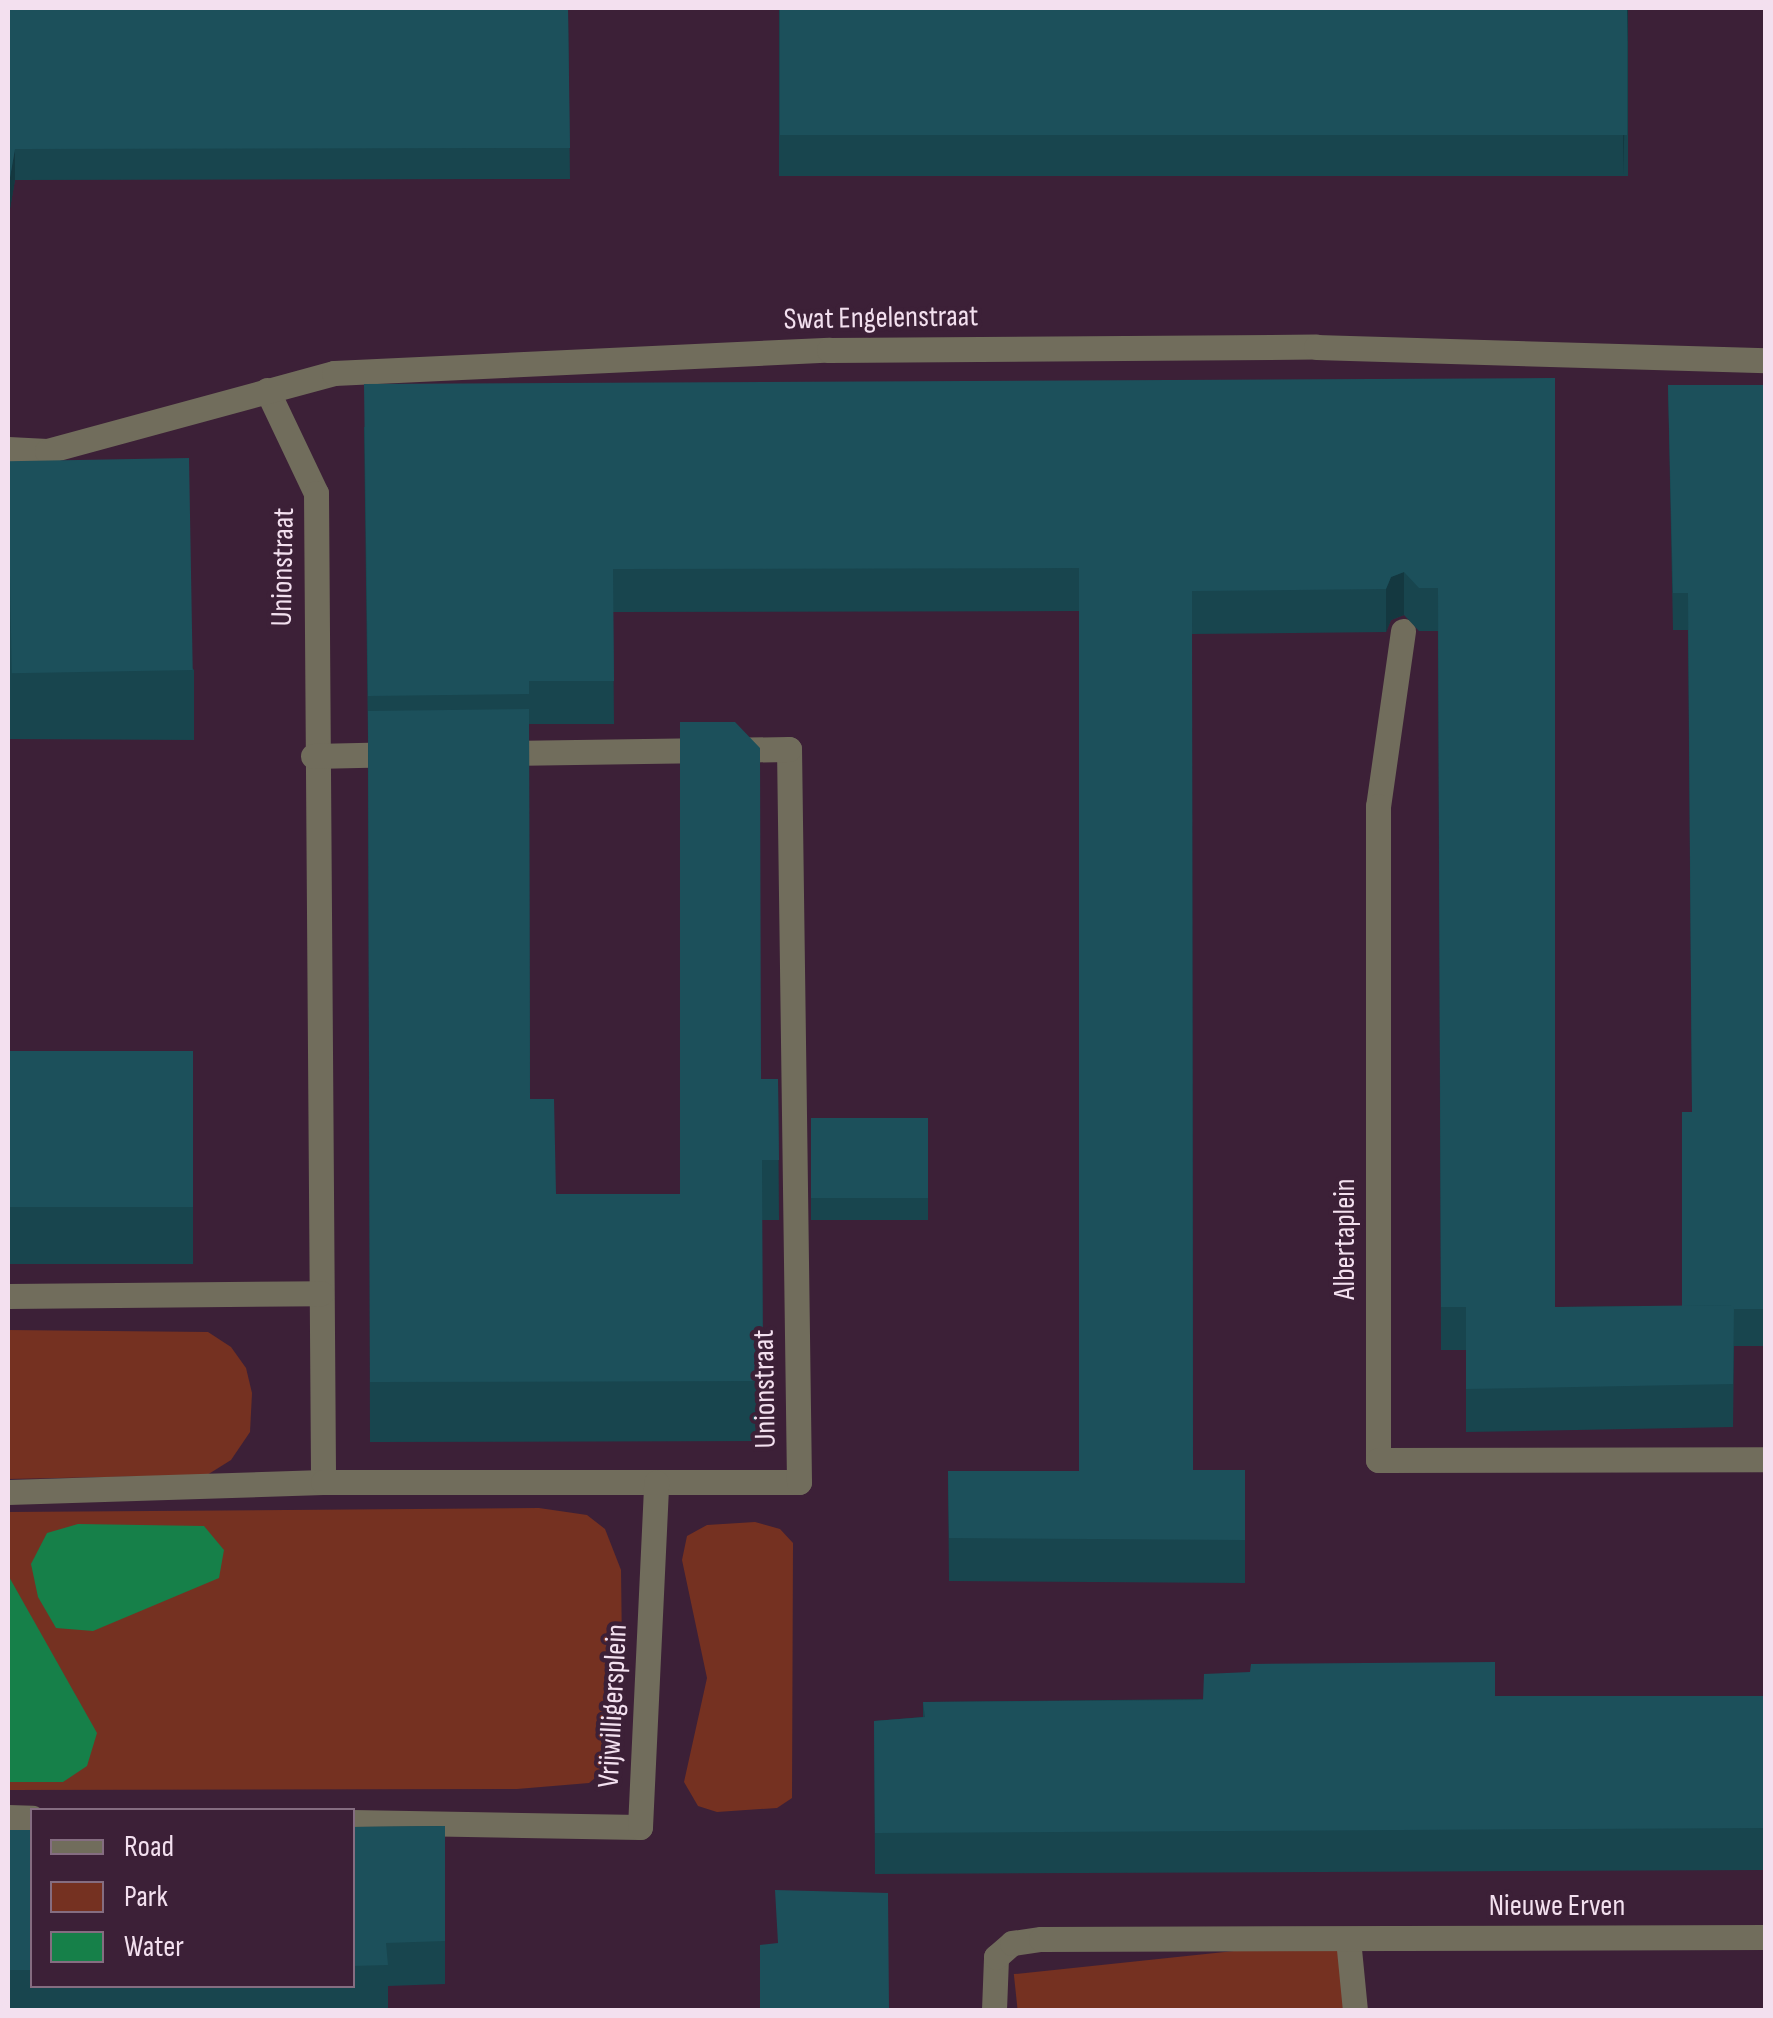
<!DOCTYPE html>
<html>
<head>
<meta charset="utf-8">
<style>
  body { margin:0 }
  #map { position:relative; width:1773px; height:2018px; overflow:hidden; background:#3c2037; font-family:"Sofia Sans Condensed",sans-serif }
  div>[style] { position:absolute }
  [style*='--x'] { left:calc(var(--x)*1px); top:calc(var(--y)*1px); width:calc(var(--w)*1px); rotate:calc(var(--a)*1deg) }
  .green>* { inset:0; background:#753121; transform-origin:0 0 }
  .water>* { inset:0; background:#168049 }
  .street>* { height:25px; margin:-12.5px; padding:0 12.5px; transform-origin:12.5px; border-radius:12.5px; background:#716d5c }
  .wall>* { inset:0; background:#18454e; transform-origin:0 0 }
  .shaded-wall>* { inset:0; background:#143840 }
  .building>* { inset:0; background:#1c505b; transform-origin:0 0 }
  span { translate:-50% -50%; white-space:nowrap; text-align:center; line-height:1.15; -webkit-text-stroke:9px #3c2037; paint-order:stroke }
  .street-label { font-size:30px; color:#f3e0ef }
  .frame { position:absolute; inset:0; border:10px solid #f3e0ef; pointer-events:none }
  .legend { position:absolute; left:30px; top:1808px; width:325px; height:180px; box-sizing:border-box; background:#3c2037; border:2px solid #856d81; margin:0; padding:12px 18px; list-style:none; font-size:30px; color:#f3e0ef }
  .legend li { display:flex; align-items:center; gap:20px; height:50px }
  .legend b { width:50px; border:2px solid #856d81 }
</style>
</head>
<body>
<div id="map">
  <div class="green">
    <i style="clip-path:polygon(8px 1330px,208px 1332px,231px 1347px,246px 1368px,252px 1393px,250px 1432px,231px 1460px,207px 1475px,8px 1479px)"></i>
    <i style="clip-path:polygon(539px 1508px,587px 1515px,605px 1529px,621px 1570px,623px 1729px,607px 1768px,589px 1783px,517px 1789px,8px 1790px,8px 1512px)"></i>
    <i style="clip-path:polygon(755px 1522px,780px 1529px,793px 1543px,792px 1798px,777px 1808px,717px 1812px,698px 1806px,684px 1782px,707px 1678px,682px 1560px,687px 1536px,707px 1525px)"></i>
    <i style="left:1348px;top:1939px;width:71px;height:336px;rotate:84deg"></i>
  </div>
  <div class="water">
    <i style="clip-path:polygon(78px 1524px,204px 1526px,224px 1550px,219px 1578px,93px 1631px,56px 1628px,38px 1597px,31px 1564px,47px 1533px)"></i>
    <i style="clip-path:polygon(8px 1575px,97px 1733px,87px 1766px,63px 1782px,8px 1782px)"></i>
  </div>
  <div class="street">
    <i style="--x:267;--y:390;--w:114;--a:64.6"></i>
    <i style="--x:316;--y:493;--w:989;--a:89.59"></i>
    <i style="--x:8;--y:449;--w:39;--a:3"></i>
    <i style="--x:47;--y:451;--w:297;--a:-15.2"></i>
    <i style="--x:334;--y:373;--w:496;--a:-2.7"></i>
    <i style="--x:829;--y:350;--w:487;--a:-0.4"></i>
    <i style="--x:1316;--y:347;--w:450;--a:1.7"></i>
    <i style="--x:1403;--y:631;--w:177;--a:98.1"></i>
    <i style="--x:1378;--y:806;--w:654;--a:90"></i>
    <i style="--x:1378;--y:1460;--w:388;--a:-0.1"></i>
    <i style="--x:313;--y:756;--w:90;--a:-1.3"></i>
    <i style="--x:8;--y:1296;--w:313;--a:-0.5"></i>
    <i style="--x:8;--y:1492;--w:315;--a:-1.8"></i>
    <i style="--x:323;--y:1482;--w:476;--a:0"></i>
    <i style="--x:799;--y:1482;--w:733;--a:-90.78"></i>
    <i style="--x:789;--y:749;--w:291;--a:179.2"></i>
    <i style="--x:8;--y:1817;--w:24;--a:2"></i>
    <i style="--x:352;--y:1822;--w:288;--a:1"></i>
    <i style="--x:640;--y:1827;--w:345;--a:-87.3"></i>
    <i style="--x:1348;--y:1939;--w:71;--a:84.4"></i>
    <i style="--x:994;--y:2010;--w:53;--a:-87.8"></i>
    <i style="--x:996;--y:1957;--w:21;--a:-41"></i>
    <i style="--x:1012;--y:1943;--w:29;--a:-8"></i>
    <i style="--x:1041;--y:1939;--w:725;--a:-0.16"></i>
  </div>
  <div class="wall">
    <i style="clip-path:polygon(8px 8px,568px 8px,570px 179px,15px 180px,8px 220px)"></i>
    <i style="left:779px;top:8px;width:849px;height:168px"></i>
    <i style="clip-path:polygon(1555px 378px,1555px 1307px,1682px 1306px,1692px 1112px,1688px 630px,1673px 630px,1668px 385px,1766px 385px,1766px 1346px,1734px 1346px,1733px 1427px,1466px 1432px,1466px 1350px,1441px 1350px,1438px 631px,1419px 631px,1404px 615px,1391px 620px,1386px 632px,1192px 634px,1193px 1470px,1245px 1470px,1245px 1583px,949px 1581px,948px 1471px,1079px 1471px,1079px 611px,613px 612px,614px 724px,529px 724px,530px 1099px,556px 1194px,680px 1194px,761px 1079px,778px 1079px,779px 1220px,762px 1220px,763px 1441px,370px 1442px,368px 739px,364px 427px)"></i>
    <i style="clip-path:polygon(8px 462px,194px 670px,194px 740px,8px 739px)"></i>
    <i style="left:193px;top:1051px;width:213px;height:185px;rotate:90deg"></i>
    <i style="left:811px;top:1118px;width:117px;height:102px"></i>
    <i style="clip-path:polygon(1495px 1696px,1766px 1696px,1766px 1870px,875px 1874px,874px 1721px,923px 1717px,923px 1702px)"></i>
    <i style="clip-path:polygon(445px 1826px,445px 1984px,388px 1986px,388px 2009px,8px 2010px,8px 1831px,32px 1830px,32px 1986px,352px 1986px,352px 1827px)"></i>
  </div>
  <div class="shaded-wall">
    <i style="clip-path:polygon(1627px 8px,1628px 8px,1623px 175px,1623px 133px)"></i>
    <i style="clip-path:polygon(15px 149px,15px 180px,8px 220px,8px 189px)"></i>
    <i style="clip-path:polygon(1404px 572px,1404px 615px,1391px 620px,1386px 632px,1386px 589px,1391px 577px)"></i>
  </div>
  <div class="building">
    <i style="clip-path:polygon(8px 8px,568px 8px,570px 148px,15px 149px,8px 189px)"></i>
    <i style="left:780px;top:8px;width:847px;height:127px"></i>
    <i style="clip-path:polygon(1555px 378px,1555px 1307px,1734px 1305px,1733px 1384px,1466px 1389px,1466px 1307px,1441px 1307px,1438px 588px,1419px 588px,1404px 572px,1391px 577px,1386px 589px,1192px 591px,1193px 1470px,1245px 1470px,1245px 1540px,949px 1538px,948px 1471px,1079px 1471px,1079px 568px,613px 569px,614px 681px,529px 681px,529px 694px,368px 696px,364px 384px)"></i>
    <i style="clip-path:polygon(1668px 385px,1766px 385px,1766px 1309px,1734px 1309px,1734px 1305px,1682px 1306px,1682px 1112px,1692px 1112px,1688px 593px,1673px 593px)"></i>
    <i style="left:189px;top:458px;width:212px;height:181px;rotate:89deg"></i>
    <i style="clip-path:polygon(529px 709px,530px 1099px,554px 1099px,556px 1194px,680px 1194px,680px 722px,735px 722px,760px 748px,761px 1079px,778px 1079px,779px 1160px,762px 1160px,763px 1381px,370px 1382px,368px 711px)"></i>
    <i style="left:193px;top:1051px;width:156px;height:185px;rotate:90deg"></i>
    <i style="left:811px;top:1118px;width:117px;height:80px"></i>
    <i style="clip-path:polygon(1495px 1662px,1495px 1696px,1766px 1696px,1766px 1828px,875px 1833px,874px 1721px,925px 1717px,923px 1702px,1203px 1700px,1204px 1674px,1250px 1672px,1251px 1664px)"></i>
    <i style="clip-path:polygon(445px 1826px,445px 1941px,386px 1943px,388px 1965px,352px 1966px,352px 1827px)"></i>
    <i style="left:32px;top:1830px;width:140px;height:24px;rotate:90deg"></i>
    <i style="clip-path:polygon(775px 1890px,888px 1893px,889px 2010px,760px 2010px,760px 1945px,778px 1943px)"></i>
  </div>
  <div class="street-label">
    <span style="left:881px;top:318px;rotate:-1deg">Swat Engelenstraat</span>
    <span style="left:283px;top:567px;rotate:-89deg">Unionstraat</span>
    <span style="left:1345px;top:1239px;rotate:-90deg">Albertaplein</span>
    <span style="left:765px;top:1389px;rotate:-91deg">Unionstraat</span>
    <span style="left:613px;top:1706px;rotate:-87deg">Vrijwilligersplein</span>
    <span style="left:1557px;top:1906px">Nieuwe Erven</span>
  </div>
  <div class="frame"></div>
  <ul class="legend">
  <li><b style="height:12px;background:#716d5c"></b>Road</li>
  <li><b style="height:28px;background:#753121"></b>Park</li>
  <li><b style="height:28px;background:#168049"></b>Water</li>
  </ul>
</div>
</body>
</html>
